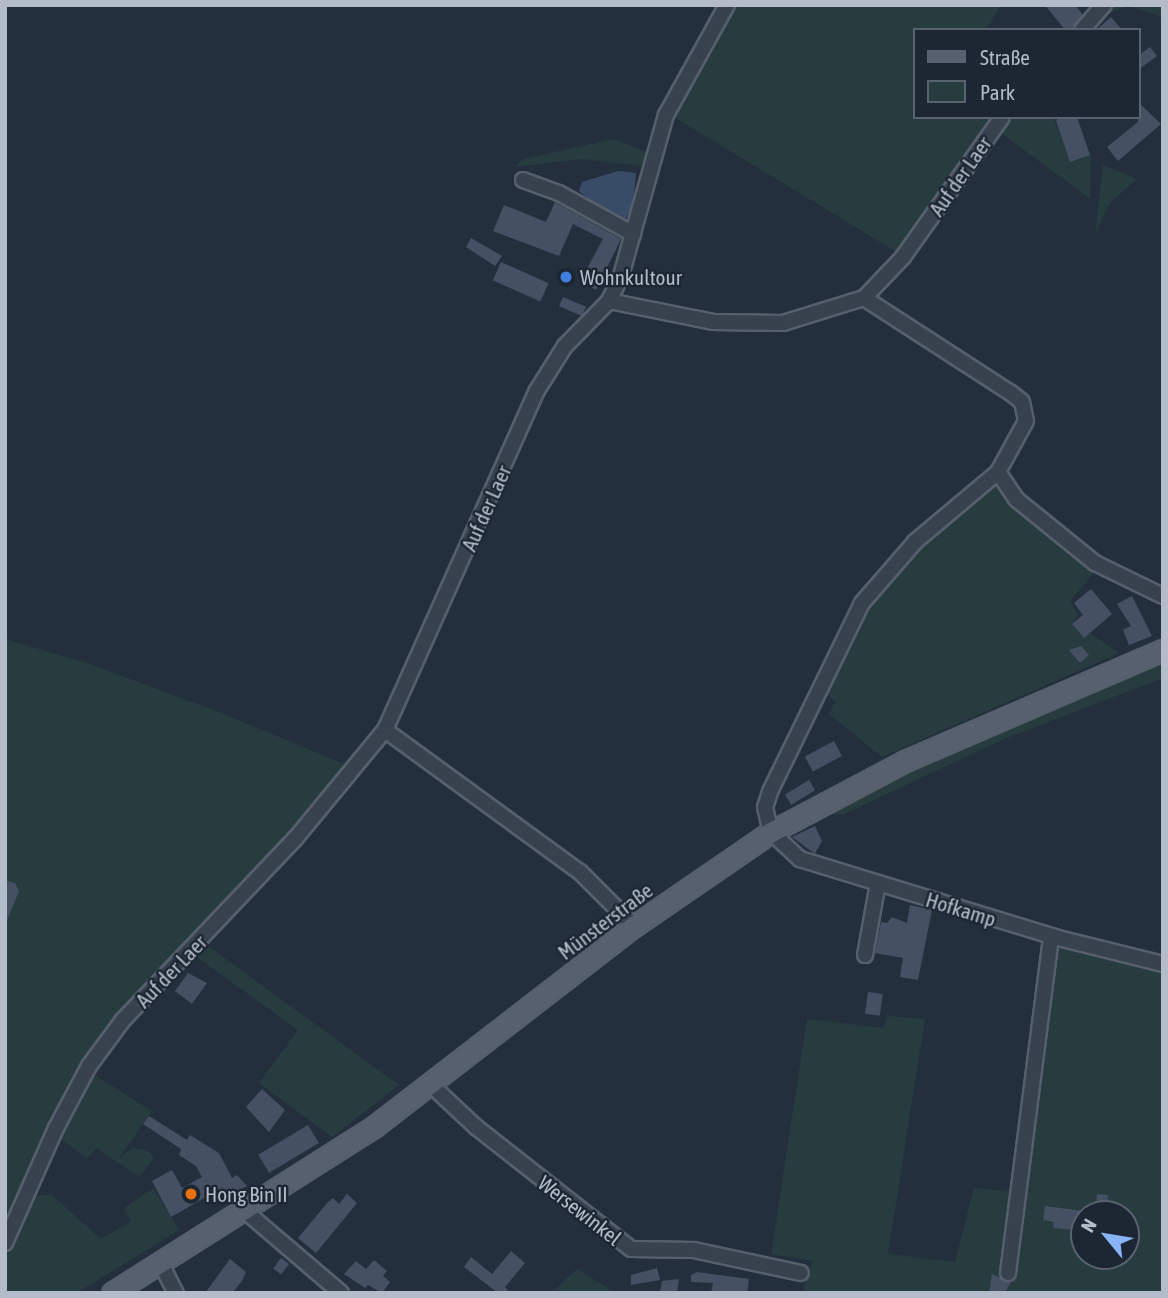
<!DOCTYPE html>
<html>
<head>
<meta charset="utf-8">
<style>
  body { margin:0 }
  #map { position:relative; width:1168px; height:1298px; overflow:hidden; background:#242f3e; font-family:"Asap Condensed",sans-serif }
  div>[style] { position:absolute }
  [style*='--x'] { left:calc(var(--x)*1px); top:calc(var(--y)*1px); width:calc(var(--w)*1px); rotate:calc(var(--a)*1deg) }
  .green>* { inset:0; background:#263c3f }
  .water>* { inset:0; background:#394c67 }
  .building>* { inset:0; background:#455162; transform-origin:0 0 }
  .roads { filter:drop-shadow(2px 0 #565f6c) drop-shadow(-2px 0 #565f6c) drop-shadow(0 2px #565f6c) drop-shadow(0 -2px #565f6c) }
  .minor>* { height:14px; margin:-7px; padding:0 7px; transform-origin:7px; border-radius:7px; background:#38414e }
  .major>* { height:19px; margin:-9.5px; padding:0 9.5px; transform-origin:9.5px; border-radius:9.5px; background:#56606e }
  .dots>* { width:19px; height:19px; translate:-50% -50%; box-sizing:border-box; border:4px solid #1d2633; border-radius:50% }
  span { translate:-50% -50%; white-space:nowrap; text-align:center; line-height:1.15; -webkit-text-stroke:5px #1d2633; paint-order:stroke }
  .street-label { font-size:21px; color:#b4bcc9 }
  .poi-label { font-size:21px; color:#b4bcc9 }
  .left { translate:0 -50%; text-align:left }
  .frame { position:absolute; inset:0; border:7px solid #b4bcc9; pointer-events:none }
  .legend { position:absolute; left:913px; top:28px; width:228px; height:91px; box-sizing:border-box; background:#1d2633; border:2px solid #59626f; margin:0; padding:9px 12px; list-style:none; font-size:21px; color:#b4bcc9 }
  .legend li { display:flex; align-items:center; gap:14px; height:35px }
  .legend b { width:35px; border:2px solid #59626f }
  .north { position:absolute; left:1070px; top:1200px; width:70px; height:70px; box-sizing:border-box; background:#1d2633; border:2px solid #59626f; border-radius:50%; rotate:300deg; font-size:19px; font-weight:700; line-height:28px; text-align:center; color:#b4bcc9 }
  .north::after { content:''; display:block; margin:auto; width:24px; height:32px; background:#8ab4f8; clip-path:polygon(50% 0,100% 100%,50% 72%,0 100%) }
</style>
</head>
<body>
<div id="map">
  <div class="green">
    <i style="clip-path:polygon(736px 5px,1001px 5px,986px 30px,914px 30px,914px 117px,996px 117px,900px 254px,672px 116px)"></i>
    <i style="clip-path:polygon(1109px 5px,1163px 5px,1163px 17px,1128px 6px,1104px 15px)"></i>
    <i style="clip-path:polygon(1011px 117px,1053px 117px,1070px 160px,1091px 154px,1090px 199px,1001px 133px)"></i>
    <i style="clip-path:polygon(614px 139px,649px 153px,649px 167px,583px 159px,515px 167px,523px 159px)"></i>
    <i style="clip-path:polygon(1103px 165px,1137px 179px,1110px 203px,1095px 234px)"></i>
    <i style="clip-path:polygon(991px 482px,1045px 530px,1098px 568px,1070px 601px,1078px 614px,1072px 624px,1083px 638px,1090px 633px,1119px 653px,882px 757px,828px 713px,836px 702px,824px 692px,858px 618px,939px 525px)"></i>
    <i style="clip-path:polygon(5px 639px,87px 663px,219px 712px,344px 764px,295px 831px,83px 1062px,39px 1143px,59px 1137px,93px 1074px,152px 1111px,119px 1158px,132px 1148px,147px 1150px,154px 1158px,140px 1177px,96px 1148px,87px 1159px,59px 1138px,32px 1197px,51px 1194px,101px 1239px,131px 1221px,124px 1208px,153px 1188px,179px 1230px,77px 1293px,5px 1293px)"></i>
    <i style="clip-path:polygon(1163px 662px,1163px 678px,1004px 739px,842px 815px,824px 813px,976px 739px)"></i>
    <i style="clip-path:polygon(evenodd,1047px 942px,1163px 973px,1163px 1293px,803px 1293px,813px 1261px,771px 1254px,807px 1019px,883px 1028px,888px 1016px,925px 1019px,888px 1254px,955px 1262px,974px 1188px,1009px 1191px,1047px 942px,1084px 1214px,1126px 1214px,1126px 1256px,1084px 1256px,1084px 1214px)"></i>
    <i style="clip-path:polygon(205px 944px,399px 1085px,332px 1137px,259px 1083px,298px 1030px,194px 955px)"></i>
    <i style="clip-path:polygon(577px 1269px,616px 1293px,551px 1293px)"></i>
  </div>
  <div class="water">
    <i style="clip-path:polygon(618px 171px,636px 173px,633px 205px,624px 222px,608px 216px,579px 191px,582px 182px)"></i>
  </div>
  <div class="building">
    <i style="clip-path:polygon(1045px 5px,1075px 5px,1083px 15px,1073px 30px,1065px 30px)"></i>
    <i style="clip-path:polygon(1111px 17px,1122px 30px,1096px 30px)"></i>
    <i style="clip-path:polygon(1150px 47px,1157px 56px,1138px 70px,1138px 56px)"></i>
    <i style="clip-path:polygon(1138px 102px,1161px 124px,1118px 161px,1107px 147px,1138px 122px)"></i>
    <i style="clip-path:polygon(1059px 117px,1077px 117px,1090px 155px,1070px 162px,1056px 121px)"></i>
    <i style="clip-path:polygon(555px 202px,621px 239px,596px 290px,580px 281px,603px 239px,573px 224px,559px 256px,493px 231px,504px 205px,546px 222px)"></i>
    <i style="clip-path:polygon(471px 238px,502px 256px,495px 266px,466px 247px)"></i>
    <i style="left:501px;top:262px;width:52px;height:20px;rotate:24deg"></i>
    <i style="left:563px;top:297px;width:25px;height:10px;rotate:23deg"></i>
    <i style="clip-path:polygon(1091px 589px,1112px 614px,1084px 638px,1072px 624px,1083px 615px,1074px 603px)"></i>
    <i style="clip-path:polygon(1132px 596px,1152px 636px,1129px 645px,1123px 630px,1131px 626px,1117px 604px)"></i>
    <i style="clip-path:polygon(1081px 646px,1089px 655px,1080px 663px,1069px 650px)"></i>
    <i style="left:834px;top:741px;width:17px;height:33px;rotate:62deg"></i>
    <i style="left:809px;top:780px;width:12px;height:28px;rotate:59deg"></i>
    <i style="clip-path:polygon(815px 826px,822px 841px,815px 854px,792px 837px)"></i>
    <i style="clip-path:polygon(5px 880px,15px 883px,19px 891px,6px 923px)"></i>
    <i style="clip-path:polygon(910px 905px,932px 910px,918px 980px,900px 977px,903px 958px,875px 953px,881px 922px,887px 923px,892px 917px,907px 923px)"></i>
    <i style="clip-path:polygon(188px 973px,207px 983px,192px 1004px,175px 991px)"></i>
    <i style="left:868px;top:992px;width:15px;height:22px;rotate:8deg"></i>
    <i style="clip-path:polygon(262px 1089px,285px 1110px,269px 1132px,246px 1107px)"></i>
    <i style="clip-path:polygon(149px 1116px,187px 1140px,190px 1135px,219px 1153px,232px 1178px,237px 1175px,247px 1186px,230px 1196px,227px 1191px,208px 1201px,206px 1197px,171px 1217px,152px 1181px,172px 1170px,182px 1188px,202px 1177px,196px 1166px,179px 1155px,181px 1149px,143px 1124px)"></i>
    <i style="left:308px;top:1125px;width:21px;height:58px;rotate:59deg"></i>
    <i style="clip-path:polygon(347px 1194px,357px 1203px,316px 1253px,298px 1238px,328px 1202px,333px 1198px,339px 1204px)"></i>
    <i style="left:1097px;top:1194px;width:11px;height:13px;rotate:5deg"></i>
    <i style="clip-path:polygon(1045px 1206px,1083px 1211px,1081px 1230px,1053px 1228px,1054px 1222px,1043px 1220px)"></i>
    <i style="clip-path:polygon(511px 1251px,525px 1263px,505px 1287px,510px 1293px,498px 1293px,464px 1267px,471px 1257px,492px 1274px)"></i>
    <i style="left:281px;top:1258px;width:10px;height:13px;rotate:37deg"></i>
    <i style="clip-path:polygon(230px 1259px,246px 1272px,242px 1281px,232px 1293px,205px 1293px)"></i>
    <i style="clip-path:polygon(374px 1260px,387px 1271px,383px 1276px,390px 1282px,382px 1293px,368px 1285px,365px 1288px,344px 1274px,356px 1261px,366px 1269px)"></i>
    <i style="clip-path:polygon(657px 1268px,660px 1280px,631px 1285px,631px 1275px)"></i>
    <i style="clip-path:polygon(697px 1272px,749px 1279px,747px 1293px,711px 1293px,713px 1283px,691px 1282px,691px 1275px)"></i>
    <i style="clip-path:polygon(992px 1274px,1011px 1282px,1005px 1293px,989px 1293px)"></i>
    <i style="clip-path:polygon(679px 1279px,677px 1293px,660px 1293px,662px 1281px)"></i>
  </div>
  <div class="roads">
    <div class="minor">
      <i style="--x:1082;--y:30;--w:33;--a:-49"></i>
      <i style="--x:523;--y:180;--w:38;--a:20"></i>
      <i style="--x:559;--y:193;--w:85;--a:29"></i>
      <i style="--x:864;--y:298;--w:175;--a:32.9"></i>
      <i style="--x:1011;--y:393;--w:14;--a:39"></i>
      <i style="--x:1022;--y:402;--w:19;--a:78"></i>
      <i style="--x:1026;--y:421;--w:58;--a:118.8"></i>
      <i style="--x:998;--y:472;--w:109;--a:139.9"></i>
      <i style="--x:915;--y:542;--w:81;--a:131"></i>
      <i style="--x:862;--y:603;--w:210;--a:116"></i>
      <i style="--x:770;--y:792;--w:16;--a:108"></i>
      <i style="--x:765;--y:807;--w:26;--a:77"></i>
      <i style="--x:771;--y:832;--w:40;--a:43"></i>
      <i style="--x:800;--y:859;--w:270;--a:17"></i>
      <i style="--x:1058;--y:938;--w:108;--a:13.9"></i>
      <i style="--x:609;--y:301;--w:28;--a:-64"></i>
      <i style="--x:621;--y:276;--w:167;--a:-74.4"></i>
      <i style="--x:666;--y:115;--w:126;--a:-61"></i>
      <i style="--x:998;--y:472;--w:32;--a:56"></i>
      <i style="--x:1016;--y:499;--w:102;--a:39"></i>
      <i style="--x:1095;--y:563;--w:76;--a:25.9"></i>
      <i style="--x:385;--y:730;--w:241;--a:36.1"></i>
      <i style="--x:580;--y:872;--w:76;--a:45"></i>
      <i style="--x:865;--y:955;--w:73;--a:-79.8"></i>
      <i style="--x:430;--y:1084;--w:63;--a:43.1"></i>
      <i style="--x:476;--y:1127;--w:197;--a:38.2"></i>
      <i style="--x:631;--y:1249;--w:63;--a:0.9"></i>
      <i style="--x:694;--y:1250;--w:109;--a:12.1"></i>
      <i style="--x:245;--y:1211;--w:126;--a:40.5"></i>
      <i style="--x:5;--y:1243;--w:126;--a:-66.1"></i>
      <i style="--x:56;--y:1128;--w:70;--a:-62"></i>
      <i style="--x:89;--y:1066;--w:57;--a:-53.5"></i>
      <i style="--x:123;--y:1020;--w:250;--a:-46.5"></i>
      <i style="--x:295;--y:839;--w:141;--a:-50.5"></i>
      <i style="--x:385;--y:730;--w:370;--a:-65.9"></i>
      <i style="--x:536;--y:392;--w:54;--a:-57.8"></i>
      <i style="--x:565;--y:346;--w:63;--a:-45.6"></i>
      <i style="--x:609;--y:301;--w:106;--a:11.4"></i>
      <i style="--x:713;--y:322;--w:70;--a:0.8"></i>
      <i style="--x:783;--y:323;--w:85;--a:-17.2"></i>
      <i style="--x:864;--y:298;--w:57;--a:-46.4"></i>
      <i style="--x:903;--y:257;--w:171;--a:-54.7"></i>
      <i style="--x:161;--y:1264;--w:33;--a:63"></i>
      <i style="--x:1008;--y:1273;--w:340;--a:-82.7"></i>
    </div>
    <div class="major">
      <i style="--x:112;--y:1293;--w:312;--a:-32.4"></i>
      <i style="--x:375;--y:1126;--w:327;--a:-37.7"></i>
      <i style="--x:634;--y:926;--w:166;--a:-34.5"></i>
      <i style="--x:771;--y:832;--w:152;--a:-27.9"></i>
      <i style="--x:905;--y:761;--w:281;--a:-23.3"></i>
    </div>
  </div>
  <div class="dots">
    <i style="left:566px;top:277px;background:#3f7fe0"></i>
    <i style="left:191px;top:1194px;background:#e8710a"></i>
  </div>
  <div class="street-label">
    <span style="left:960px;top:176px;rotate:-55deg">Auf der Laer</span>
    <span style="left:486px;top:508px;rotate:-66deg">Auf der Laer</span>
    <span style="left:961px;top:909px;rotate:17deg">Hofkamp</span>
    <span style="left:605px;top:921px;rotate:-37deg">Münsterstraße</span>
    <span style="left:171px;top:971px;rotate:-46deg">Auf der Laer</span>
    <span style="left:580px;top:1210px;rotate:38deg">Wersewinkel</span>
  </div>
  <div class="poi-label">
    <span class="left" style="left:580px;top:277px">Wohnkultour</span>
    <span class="left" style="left:205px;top:1194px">Hong Bin II</span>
  </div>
  <div class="frame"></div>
  <ul class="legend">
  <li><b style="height:9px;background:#56606e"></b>Straße</li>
  <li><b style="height:19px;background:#263c3f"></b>Park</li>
  </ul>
  <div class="north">N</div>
</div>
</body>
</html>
